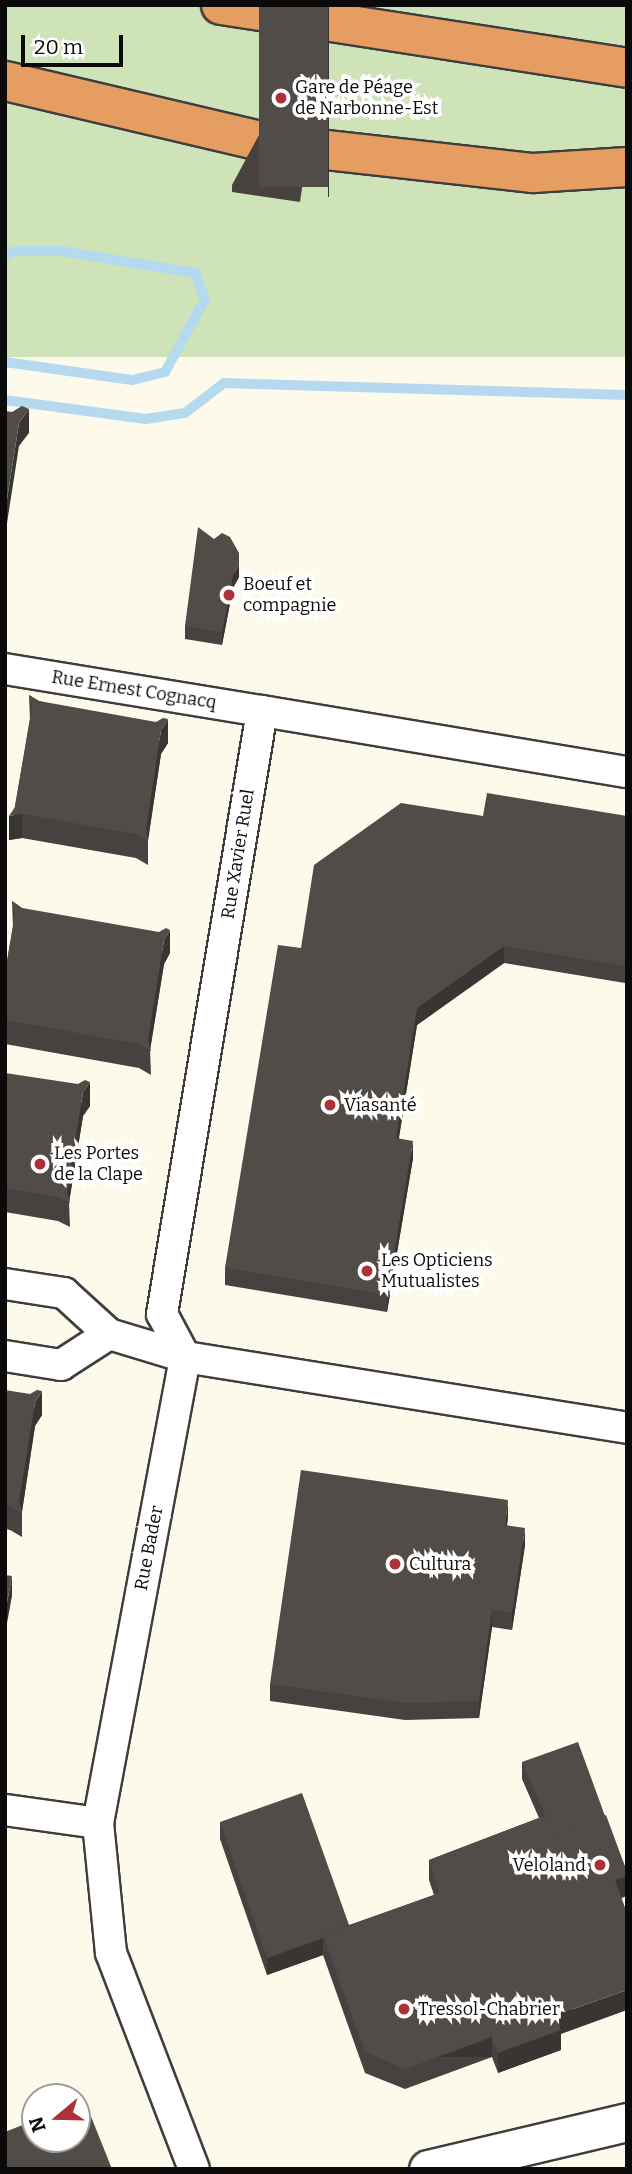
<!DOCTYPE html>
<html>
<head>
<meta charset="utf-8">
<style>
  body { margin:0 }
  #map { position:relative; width:632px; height:2174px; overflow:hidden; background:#fdf9eb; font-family:Bitter,serif }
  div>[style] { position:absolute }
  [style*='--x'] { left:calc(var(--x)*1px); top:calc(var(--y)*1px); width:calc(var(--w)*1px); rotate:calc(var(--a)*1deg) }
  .green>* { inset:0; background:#cfe3b9; transform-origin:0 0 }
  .stream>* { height:10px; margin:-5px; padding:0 5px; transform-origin:5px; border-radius:5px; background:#b5daef }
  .roads { filter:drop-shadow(2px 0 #3e3e3e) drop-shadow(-2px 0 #3e3e3e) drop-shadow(0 2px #3e3e3e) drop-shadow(0 -2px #3e3e3e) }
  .minor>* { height:30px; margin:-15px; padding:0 15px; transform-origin:15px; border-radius:15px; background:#fff }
  .tertiary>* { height:37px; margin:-18.5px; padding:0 18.5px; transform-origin:18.5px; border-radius:18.5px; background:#fff }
  .motorway>* { height:38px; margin:-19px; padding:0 19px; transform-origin:19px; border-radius:19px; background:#e59d61 }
  .wall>* { inset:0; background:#47413f }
  .shaded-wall>* { inset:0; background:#393533; transform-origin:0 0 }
  .building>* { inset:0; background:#524c49; transform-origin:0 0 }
  .dots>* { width:19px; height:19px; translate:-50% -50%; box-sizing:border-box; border:4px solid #fff; border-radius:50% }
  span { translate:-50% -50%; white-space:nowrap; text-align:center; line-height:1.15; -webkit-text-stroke:7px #fff; paint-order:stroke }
  .poi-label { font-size:18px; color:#0b0b0b }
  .left { translate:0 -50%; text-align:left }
  .right { translate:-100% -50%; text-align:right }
  .street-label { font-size:18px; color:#0b0b0b }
  .frame { position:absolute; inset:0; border:7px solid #0b0b0b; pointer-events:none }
  .north { position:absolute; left:21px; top:2083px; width:70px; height:70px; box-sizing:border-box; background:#fff; border:2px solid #9d9d9d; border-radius:50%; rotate:251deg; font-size:19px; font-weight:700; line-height:28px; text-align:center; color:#0b0b0b }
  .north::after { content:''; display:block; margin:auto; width:24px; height:32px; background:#ac3238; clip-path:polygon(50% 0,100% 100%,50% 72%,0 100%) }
  .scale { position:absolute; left:21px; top:35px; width:102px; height:32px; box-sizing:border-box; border:4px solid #0b0b0b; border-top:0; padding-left:9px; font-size:21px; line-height:24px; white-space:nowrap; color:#0b0b0b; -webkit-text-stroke:5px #fff; paint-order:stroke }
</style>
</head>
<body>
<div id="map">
  <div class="green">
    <i style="left:5px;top:5px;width:622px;height:352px"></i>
  </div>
  <div class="stream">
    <i style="--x:5;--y:256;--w:11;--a:-27"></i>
    <i style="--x:15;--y:251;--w:46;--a:0"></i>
    <i style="--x:61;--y:251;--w:136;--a:9.3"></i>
    <i style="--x:195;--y:273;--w:28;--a:69"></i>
    <i style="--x:205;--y:299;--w:83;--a:118.7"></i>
    <i style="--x:165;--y:372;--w:34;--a:166"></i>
    <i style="--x:132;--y:380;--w:128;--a:-171.9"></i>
    <i style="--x:5;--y:400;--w:142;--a:7.7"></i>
    <i style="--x:146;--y:419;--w:39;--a:-9"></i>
    <i style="--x:185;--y:413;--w:49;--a:-37.6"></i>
    <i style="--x:224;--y:383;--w:403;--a:1.7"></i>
  </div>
  <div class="roads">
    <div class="minor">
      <i style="--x:5;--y:669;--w:260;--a:9.3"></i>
      <i style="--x:5;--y:1284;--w:60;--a:8.7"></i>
      <i style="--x:64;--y:1293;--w:61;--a:42.3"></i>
      <i style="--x:109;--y:1334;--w:79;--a:16.8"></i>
      <i style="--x:5;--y:1356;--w:57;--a:9.1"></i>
      <i style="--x:61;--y:1365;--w:57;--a:-32.9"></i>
      <i style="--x:185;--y:1357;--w:49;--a:-118.1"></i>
      <i style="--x:162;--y:1314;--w:611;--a:-80.58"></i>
      <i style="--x:262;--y:711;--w:370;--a:9.5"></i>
      <i style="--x:5;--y:1810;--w:94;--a:8"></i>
      <i style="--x:194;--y:2169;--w:231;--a:-111"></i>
      <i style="--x:111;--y:1953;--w:131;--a:-95.7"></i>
      <i style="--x:98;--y:1823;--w:474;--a:-79.4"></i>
      <i style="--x:185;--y:1357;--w:448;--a:9.1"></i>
    </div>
    <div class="tertiary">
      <i style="--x:428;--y:2169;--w:204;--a:-13.3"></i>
    </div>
    <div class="motorway">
      <i style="--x:221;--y:5;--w:411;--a:8.8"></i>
      <i style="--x:5;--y:81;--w:275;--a:13.2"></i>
      <i style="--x:273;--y:144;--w:262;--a:6.4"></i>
      <i style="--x:533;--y:173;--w:94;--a:-3.7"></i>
    </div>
  </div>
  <div class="wall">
    <i style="clip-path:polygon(329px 5px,300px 202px,232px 192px,232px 185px)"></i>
    <i style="clip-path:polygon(214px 539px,239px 577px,233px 588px,222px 645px,185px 639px,185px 626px)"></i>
    <i style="clip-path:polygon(29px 695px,39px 701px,168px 743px,161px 754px,148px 839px,148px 865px,136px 858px,22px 838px,9px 840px,30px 720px)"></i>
    <i style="clip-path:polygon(483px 816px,627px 816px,627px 1000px,625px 1000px,625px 983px,504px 963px,417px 1025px,399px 1138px,413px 1158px,387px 1312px,225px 1285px,225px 1268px,301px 948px)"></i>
    <i style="clip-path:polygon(12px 901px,22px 908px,170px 953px,164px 964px,150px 1049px,151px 1075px,139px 1068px,5px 1044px,5px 973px,13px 927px)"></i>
    <i style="clip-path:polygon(5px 1073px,90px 1106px,83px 1116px,69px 1202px,70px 1227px,58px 1221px,5px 1212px)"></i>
    <i style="clip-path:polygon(5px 1390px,42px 1415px,35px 1426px,22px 1511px,22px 1537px,10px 1530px,5px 1529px)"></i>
    <i style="clip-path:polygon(508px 1517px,507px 1525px,525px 1545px,512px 1630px,492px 1627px,479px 1718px,405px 1720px,270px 1701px,270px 1684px)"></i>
    <i style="clip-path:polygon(522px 1762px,605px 1816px,627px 1872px,627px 1896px,621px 1898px,561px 2034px,561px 2050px,498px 2073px,492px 2057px,405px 2089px,365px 2073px,323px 1955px,267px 1975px,220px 1839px,220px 1822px,349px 1925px,434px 1895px,429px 1880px,429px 1860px,539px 1818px,522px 1779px)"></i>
  </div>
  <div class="shaded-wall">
    <i style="left:328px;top:5px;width:1px;height:192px"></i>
    <i style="clip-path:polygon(29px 409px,29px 433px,19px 446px,5px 536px,5px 512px,19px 423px)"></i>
    <i style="clip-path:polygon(239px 564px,239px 577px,233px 588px,222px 645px,222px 632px,233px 576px)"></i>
    <i style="clip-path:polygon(168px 719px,168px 743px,161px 754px,148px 841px,146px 830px,161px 730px)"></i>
    <i style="clip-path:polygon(22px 814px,22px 838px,9px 840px,9px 816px)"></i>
    <i style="clip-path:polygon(170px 930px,170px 953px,164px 964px,150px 1051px,148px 1040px,164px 940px)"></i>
    <i style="clip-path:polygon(504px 946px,504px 963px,417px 1025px,396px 1155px,396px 1138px,417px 1008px)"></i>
    <i style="clip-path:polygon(90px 1082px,90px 1106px,83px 1116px,69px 1203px,67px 1192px,83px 1092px)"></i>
    <i style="clip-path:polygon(413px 1141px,413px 1158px,387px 1312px,387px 1295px)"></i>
    <i style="clip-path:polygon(42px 1391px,42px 1415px,35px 1426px,22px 1512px,19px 1502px,35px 1402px)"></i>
    <i style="clip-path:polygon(508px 1500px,508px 1517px,505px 1542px,505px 1525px)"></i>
    <i style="clip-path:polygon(525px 1528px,525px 1545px,512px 1630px,512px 1613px)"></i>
    <i style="clip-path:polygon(12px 1576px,12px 1596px,5px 1634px,5px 1613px)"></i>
    <i style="clip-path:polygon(492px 1610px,492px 1627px,479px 1718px,479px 1701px)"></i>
    <i style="clip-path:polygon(627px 1876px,627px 1896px,615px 1900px,615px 1880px)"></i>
    <i style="clip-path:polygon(323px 1938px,323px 1955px,267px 1975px,267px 1958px)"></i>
    <i style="clip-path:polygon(627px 1990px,627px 2010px,561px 2034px,561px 2050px,498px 2073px,498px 2053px,556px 2015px)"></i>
    <i style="left:492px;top:2037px;width:20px;height:93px;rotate:90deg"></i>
  </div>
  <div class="building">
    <i style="left:259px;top:5px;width:69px;height:182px"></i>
    <i style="clip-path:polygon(22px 406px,29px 409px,19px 423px,5px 512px,5px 411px,12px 412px)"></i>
    <i style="clip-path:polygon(198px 527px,214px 539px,222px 533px,230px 537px,239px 553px,239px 564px,233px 576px,222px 632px,185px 626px)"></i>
    <i style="clip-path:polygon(29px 695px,39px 701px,156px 722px,163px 718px,168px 719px,161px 730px,146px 830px,148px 841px,136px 834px,22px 814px,9px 816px,15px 807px,32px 706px)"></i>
    <i style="clip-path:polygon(487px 793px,627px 816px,627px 966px,504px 946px,417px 1008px,396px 1138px,413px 1141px,387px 1295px,225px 1268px,278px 945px,301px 948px,314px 865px,401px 803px,483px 816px)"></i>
    <i style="clip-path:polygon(12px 901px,22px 908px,159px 932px,166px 928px,170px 930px,164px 940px,148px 1040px,151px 1051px,139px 1044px,5px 1020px,5px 973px,15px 913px)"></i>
    <i style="clip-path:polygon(5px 1073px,78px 1084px,85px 1080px,90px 1082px,83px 1092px,67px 1192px,70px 1203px,58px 1197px,5px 1188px)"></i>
    <i style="clip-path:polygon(5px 1390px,30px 1394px,37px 1390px,42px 1391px,35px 1402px,19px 1502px,22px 1513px,10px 1506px,5px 1506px)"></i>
    <i style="clip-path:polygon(301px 1470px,508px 1500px,505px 1525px,525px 1528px,512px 1613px,492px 1610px,479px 1701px,405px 1703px,270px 1684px)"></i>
    <i style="clip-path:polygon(5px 1575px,12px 1576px,5px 1613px)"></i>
    <i style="clip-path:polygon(578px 1742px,605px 1816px,555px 1836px,549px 1820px,546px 1817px,522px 1762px)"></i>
    <i style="clip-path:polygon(302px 1793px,349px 1925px,323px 1935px,323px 1938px,267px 1958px,220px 1822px)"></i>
    <i style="clip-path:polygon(606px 1815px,627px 1872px,627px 1876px,615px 1880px,627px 1913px,627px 1990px,556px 2015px,561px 2030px,498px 2053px,492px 2037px,405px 2069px,365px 2052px,323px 1935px,439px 1893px,429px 1860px,544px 1816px,549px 1820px,555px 1836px)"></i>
    <i style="clip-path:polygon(84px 2099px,112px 2169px,5px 2169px,5px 2132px,35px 2120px,35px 2139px,77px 2139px,77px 2102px)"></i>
  </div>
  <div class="dots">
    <i style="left:281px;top:98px;background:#ac3238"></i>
    <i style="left:229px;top:595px;background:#ac3238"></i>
    <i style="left:330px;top:1105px;background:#ac3238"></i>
    <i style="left:40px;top:1164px;background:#ac3238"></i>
    <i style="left:367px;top:1271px;background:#ac3238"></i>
    <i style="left:395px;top:1564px;background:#ac3238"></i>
    <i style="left:600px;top:1865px;background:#ac3238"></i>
    <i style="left:404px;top:2009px;background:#ac3238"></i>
  </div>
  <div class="poi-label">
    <span class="left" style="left:295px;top:98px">Gare de Péage<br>de Narbonne-Est</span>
    <span class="left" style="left:243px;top:595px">Boeuf et<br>compagnie</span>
    <span class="left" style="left:344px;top:1105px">Viasanté</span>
    <span class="left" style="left:54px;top:1164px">Les Portes<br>de la Clape</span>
    <span class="left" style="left:381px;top:1271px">Les Opticiens<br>Mutualistes</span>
    <span class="left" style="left:409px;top:1564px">Cultura</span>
    <span class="right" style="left:586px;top:1865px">Veloland</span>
    <span class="left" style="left:418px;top:2009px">Tressol-Chabrier</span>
  </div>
  <div class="street-label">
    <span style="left:134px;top:690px;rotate:9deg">Rue Ernest Cognacq</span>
    <span style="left:238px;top:854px;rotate:-81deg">Rue Xavier Ruel</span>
    <span style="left:149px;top:1548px;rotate:-79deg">Rue Bader</span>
  </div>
  <div class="frame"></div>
  <div class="north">N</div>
  <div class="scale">20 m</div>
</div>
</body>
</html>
